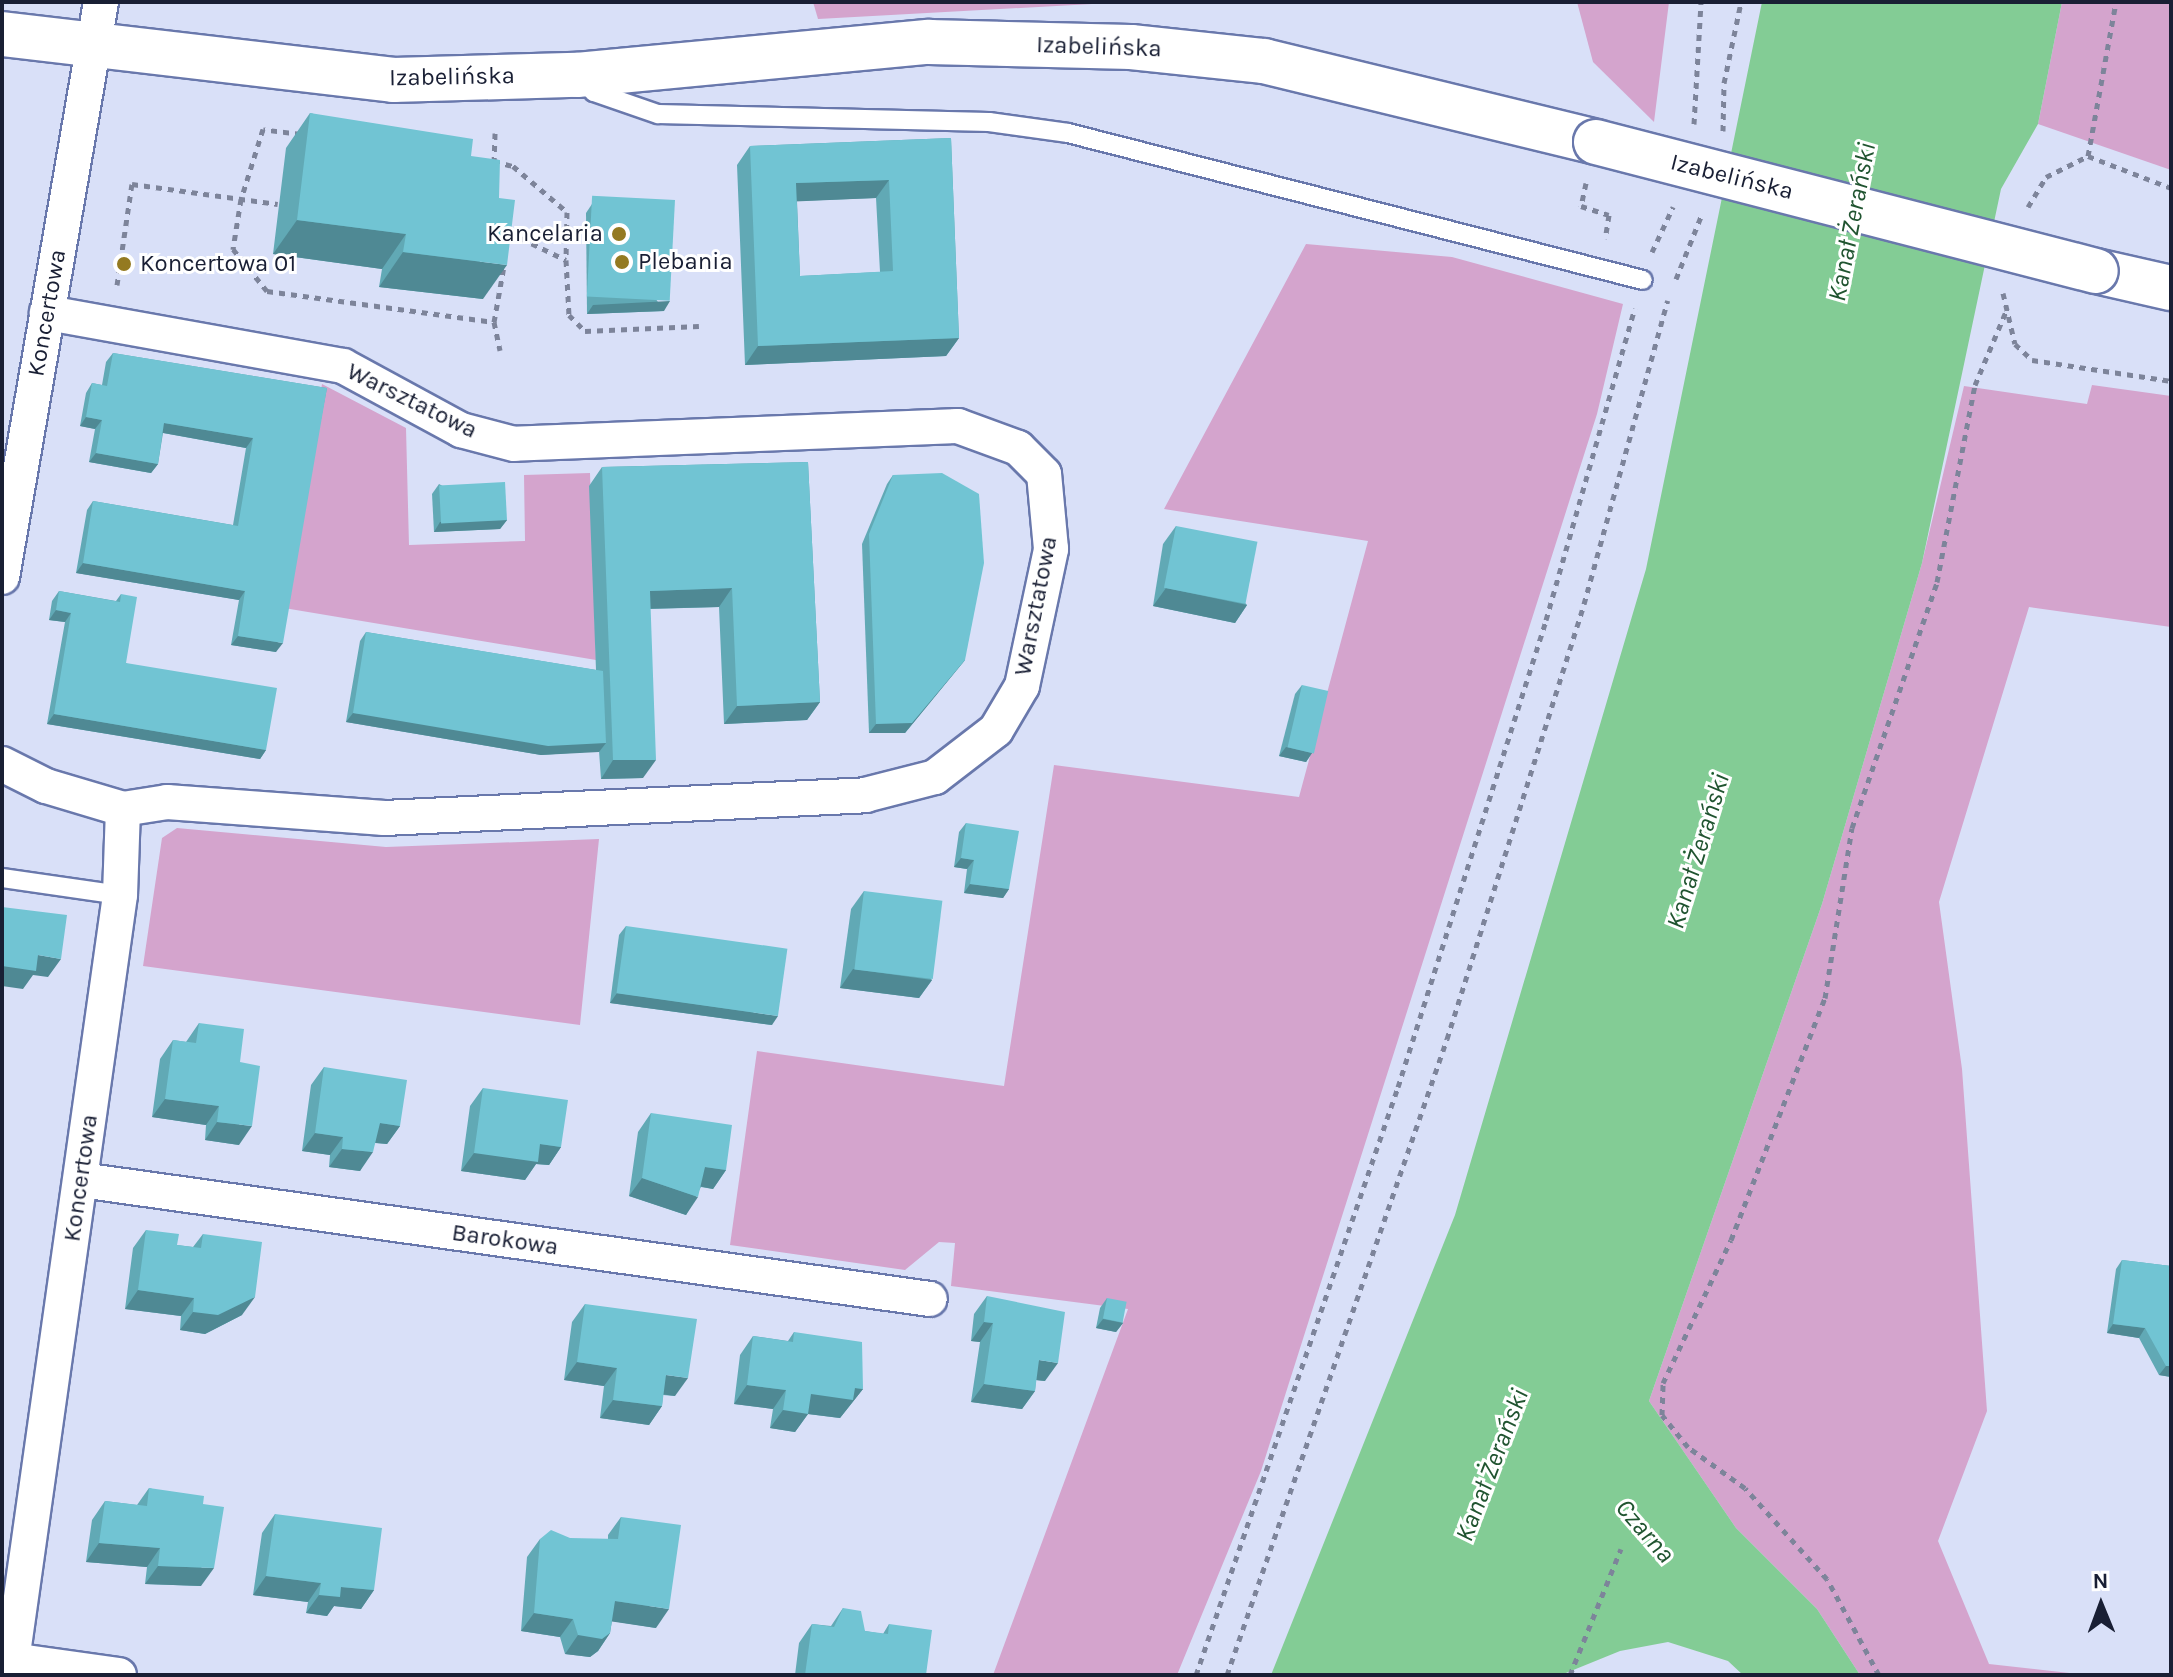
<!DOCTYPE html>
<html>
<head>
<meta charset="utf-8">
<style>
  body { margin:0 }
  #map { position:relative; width:2173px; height:1677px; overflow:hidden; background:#d9e0f8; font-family:Karla,sans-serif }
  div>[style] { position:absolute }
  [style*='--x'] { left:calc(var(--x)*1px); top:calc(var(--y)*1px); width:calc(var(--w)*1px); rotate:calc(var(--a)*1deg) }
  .green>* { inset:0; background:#d4a4cd }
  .water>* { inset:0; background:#83cc95 }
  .path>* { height:5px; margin-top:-2.5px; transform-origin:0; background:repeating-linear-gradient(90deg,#7d849a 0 6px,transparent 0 12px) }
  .roads { filter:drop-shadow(2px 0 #6978ac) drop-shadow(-2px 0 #6978ac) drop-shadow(0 2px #6978ac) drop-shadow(0 -2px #6978ac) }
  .service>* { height:18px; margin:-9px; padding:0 9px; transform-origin:9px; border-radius:9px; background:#fff }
  .minor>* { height:34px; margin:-17px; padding:0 17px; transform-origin:17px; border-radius:17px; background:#fff }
  .tertiary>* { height:44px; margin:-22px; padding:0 22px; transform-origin:22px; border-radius:22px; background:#fff }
  .bridges { filter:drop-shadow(2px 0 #6978ac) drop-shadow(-2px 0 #6978ac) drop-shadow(0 2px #6978ac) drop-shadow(0 -2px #6978ac) }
  .tertiary-bridge>* { height:44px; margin:-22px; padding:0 22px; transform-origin:22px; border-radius:22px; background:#fff }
  .wall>* { inset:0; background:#61a9b5 }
  .shaded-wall>* { inset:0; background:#4f8994 }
  .building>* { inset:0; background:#71c4d3; transform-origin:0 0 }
  .dots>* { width:22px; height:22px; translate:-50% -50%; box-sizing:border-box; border:4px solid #fff; border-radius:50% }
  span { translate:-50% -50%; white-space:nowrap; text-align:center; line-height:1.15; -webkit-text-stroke:6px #fff; paint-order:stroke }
  .street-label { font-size:24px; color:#191f34 }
  .poi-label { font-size:24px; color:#191f34 }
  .right { translate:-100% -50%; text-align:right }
  .left { translate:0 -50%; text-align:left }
  .water-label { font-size:26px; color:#205430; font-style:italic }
  .frame { position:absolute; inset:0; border:4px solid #191f34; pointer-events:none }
  .north { position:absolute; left:2061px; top:1565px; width:80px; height:80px; -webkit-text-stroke:6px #fff; paint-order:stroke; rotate:359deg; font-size:22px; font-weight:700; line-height:32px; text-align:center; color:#191f34 }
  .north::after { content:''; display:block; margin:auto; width:28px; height:36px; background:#191f34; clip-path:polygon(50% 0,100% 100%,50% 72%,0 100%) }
</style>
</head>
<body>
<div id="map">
  <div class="green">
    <i style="clip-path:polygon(813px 2px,1128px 2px,818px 19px)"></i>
    <i style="clip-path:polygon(1577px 2px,1669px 2px,1654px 122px,1593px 62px)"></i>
    <i style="clip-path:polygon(2062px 2px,2171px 2px,2171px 170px,2038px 124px)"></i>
    <i style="clip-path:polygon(1306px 244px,1452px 257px,1623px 304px,1597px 414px,1261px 1471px,1177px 1675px,993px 1675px,1128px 1309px,951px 1286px,955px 1243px,939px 1242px,905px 1270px,730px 1245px,757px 1051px,1004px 1086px,1054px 765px,1299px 797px,1368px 541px,1164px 509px)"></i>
    <i style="clip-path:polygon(322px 384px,406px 428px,409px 545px,525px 541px,524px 475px,590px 473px,596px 660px,284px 608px)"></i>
    <i style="clip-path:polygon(2092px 385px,2171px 396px,2171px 627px,2029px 607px,1939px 902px,1962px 1069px,1987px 1411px,1938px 1541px,1989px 1664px,2087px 1675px,1860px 1675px,1817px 1609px,1736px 1528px,1649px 1401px,1822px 904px,1922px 563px,1964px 386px,2087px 404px)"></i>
    <i style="clip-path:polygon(177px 828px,386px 847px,599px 839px,580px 1025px,143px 966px,162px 838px)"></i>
  </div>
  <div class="water">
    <i style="clip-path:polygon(1762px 2px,2062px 2px,2038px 124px,2001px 189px,1922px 563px,1822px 904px,1649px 1401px,1736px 1528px,1817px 1609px,1860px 1675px,1743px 1675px,1728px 1661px,1668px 1642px,1620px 1651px,1561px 1675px,1271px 1675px,1455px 1215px,1646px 569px)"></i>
  </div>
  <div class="path">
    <i style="--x:1694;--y:124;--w:122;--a:-86.7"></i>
    <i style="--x:1723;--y:131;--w:48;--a:-88.8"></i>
    <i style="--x:1724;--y:83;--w:83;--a:-78.1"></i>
    <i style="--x:301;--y:134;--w:38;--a:-173"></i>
    <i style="--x:263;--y:129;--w:73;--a:107.4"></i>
    <i style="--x:241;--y:199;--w:51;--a:99.1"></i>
    <i style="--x:233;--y:249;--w:54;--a:51"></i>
    <i style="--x:267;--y:291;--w:229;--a:7.8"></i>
    <i style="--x:494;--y:322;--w:57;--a:-79.9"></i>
    <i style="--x:2088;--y:156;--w:157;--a:-79.7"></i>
    <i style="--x:494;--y:161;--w:20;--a:15"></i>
    <i style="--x:513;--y:166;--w:71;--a:40.4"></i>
    <i style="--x:567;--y:212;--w:48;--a:91.2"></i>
    <i style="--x:494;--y:163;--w:30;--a:-88"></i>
    <i style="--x:1586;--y:183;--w:24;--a:102"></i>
    <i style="--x:1581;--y:206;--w:29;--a:18"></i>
    <i style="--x:1609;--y:215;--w:24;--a:99"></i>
    <i style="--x:2028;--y:207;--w:35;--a:-59"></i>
    <i style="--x:2046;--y:177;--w:47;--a:-26.6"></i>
    <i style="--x:2088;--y:156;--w:89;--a:21.1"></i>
    <i style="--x:510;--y:233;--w:62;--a:25.7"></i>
    <i style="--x:566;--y:260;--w:55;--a:86.9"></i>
    <i style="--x:569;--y:315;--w:23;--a:45"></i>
    <i style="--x:585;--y:331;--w:114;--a:-2.5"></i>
    <i style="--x:1652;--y:252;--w:50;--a:-65"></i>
    <i style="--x:1676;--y:279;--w:70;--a:-68.2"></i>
    <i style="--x:117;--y:285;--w:102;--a:-81.6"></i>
    <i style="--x:132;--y:184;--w:147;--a:7.8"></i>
    <i style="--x:2003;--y:293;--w:52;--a:76.8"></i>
    <i style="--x:2015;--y:344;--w:23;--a:43"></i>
    <i style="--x:2032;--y:360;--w:141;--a:8.6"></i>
    <i style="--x:494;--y:322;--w:29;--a:78"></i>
    <i style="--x:1196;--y:1675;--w:622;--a:-71.04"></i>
    <i style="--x:1398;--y:1087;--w:490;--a:-72.4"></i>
    <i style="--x:1546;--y:620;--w:324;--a:-74.1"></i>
    <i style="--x:1227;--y:1675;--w:673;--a:-70.92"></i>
    <i style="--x:1447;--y:1039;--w:456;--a:-72.5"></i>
    <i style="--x:1584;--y:604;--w:315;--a:-74.6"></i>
    <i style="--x:1570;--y:1675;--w:136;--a:-68"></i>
    <i style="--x:1879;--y:1675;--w:109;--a:-118.4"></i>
    <i style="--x:1827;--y:1579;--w:122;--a:-132"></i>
    <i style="--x:1745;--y:1488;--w:70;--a:-144.3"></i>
    <i style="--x:1688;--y:1447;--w:41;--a:-129.1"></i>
    <i style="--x:1662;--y:1415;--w:32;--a:-88"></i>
    <i style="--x:1663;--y:1383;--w:158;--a:-64.6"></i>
    <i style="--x:1731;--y:1240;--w:260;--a:-68.8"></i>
    <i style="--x:1825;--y:998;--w:172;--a:-81"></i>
    <i style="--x:1852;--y:828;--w:260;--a:-70.9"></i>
    <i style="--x:1937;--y:582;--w:201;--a:-79.1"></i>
    <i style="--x:1975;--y:385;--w:82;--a:-67.2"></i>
  </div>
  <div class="roads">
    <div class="service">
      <i style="--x:582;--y:80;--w:17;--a:45"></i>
      <i style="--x:594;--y:92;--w:68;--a:19"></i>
      <i style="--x:658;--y:114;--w:331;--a:1.4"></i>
      <i style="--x:989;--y:122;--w:80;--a:7.9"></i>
      <i style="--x:1068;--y:133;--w:593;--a:14.34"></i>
      <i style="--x:2;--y:878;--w:119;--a:8.2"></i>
    </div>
    <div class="minor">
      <i style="--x:2;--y:577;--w:583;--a:-80.23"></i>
      <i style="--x:2;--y:764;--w:49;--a:26.6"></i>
      <i style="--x:46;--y:786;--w:80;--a:16.6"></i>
      <i style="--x:123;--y:809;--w:45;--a:-9"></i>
      <i style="--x:167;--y:802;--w:218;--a:4.2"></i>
      <i style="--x:384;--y:818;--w:482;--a:-2.7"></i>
      <i style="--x:865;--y:795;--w:72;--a:-14.4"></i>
      <i style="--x:935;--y:777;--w:77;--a:-37.6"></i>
      <i style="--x:996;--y:730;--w:51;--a:-59.4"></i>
      <i style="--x:1022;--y:686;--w:140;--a:-78"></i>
      <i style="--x:1051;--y:549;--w:75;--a:-95.3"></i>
      <i style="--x:1044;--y:474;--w:37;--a:-135"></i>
      <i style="--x:1018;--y:448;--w:64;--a:-159.9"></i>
      <i style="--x:958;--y:426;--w:444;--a:177.7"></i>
      <i style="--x:514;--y:444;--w:55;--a:-165.2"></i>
      <i style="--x:461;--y:430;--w:134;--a:-151.5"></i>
      <i style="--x:343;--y:366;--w:301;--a:-169.8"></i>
      <i style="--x:81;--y:1180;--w:857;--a:7.98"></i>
      <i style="--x:12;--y:1660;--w:108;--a:8"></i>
      <i style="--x:10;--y:1675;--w:788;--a:-81.97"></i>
      <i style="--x:120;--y:895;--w:86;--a:-88"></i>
    </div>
    <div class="tertiary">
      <i style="--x:2;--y:34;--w:394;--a:6.7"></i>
      <i style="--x:393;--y:80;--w:184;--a:-1.6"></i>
      <i style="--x:577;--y:75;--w:354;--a:-5.4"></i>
      <i style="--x:929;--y:42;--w:202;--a:1.4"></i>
      <i style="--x:1131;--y:47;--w:134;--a:6"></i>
      <i style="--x:1264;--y:61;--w:342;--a:13.7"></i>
      <i style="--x:2096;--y:271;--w:77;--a:12.8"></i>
    </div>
  </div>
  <div class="bridges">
    <div class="tertiary-bridge">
      <i style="--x:1596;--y:142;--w:516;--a:14.47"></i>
    </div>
  </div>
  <div class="wall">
    <i style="clip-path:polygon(310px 113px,471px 156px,483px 299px,379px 287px,382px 269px,273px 254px,286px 148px)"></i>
    <i style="clip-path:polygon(evenodd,951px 138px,959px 338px,946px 356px,745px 365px,737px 165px,750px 146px,951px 138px,876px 198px,880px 272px,800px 276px,797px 201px,876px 198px)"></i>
    <i style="clip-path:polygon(592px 204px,664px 311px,587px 314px,586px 213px)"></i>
    <i style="clip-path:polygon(113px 353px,327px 388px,276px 652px,231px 645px,239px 600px,76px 573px,87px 510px,93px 501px,233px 525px,246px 448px,163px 433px,158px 464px,151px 473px,89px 462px,95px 429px,80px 426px,86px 393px,92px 383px,102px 385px,106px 362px)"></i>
    <i style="clip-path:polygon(808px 462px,820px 702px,807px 720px,724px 724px,719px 607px,650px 609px,643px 778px,601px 779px,599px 751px,541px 755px,346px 722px,360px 641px,366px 632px,596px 670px,589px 486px,602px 467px)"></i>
    <i style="clip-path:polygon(893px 475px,965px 660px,905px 733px,869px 733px,862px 544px,887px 484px)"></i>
    <i style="clip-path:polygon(439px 484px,507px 520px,500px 529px,434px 532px,432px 494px)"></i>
    <i style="clip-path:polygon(1176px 526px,1247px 605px,1235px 623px,1153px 606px,1163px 544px)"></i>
    <i style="clip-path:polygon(59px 591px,116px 601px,121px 594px,126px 663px,266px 750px,260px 759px,47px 724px,65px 622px,49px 620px,52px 601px)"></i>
    <i style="clip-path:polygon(1302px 685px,1312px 753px,1306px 762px,1279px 756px,1295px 694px)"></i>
    <i style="clip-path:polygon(966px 823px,1009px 889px,1003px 898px,964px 893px,967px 869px,954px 867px,959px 832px)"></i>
    <i style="clip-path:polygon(864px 891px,932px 980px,919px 998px,840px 988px,851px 909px)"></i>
    <i style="clip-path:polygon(626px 926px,772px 1025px,610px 1003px,619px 935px)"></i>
    <i style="clip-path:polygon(199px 1023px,240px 1062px,239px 1145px,205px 1140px,206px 1125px,152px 1117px,160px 1059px,173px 1040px,186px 1042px)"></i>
    <i style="clip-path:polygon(324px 1067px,400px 1126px,387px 1144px,375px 1143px,360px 1171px,329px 1167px,330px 1155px,302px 1151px,311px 1085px)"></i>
    <i style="clip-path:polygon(483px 1088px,561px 1147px,549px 1165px,536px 1164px,525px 1180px,461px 1171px,470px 1106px)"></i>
    <i style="clip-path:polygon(651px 1113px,726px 1170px,713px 1189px,701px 1187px,686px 1215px,629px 1196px,638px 1132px)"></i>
    <i style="clip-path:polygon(146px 1230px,177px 1245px,193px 1247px,203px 1234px,242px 1315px,205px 1334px,180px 1330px,181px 1316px,125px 1309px,133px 1248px)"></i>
    <i style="clip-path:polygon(2122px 1260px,2171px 1266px,2171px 1377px,2159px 1375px,2139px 1338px,2107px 1333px,2116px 1269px)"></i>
    <i style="clip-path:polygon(987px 1296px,1045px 1381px,1036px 1380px,1035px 1391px,1022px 1409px,971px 1402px,980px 1342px,971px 1341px,974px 1314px)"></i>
    <i style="clip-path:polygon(1107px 1298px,1123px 1323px,1116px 1332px,1096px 1328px,1100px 1308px)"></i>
    <i style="clip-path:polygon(585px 1304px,675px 1396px,663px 1395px,662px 1406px,649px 1425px,600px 1418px,604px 1386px,564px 1380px,572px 1322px)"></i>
    <i style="clip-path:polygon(794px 1332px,863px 1389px,840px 1418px,808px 1414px,795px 1432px,770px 1428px,773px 1409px,734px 1404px,740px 1355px,753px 1336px,788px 1341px)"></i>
    <i style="clip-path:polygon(149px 1488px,203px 1504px,201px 1586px,145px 1584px,147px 1567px,86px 1562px,92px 1520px,105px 1501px,137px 1505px)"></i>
    <i style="clip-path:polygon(275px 1514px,374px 1590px,361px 1609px,334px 1606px,327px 1616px,306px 1613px,308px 1602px,253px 1595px,262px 1533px)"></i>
    <i style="clip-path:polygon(621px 1517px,656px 1628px,612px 1621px,610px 1633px,598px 1651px,590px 1657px,565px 1654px,560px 1637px,521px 1631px,527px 1557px,540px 1539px,608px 1539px,608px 1535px)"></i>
    <i style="clip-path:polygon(843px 1608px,865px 1631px,883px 1634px,889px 1624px,926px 1675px,795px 1675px,799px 1643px,812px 1624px,831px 1626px)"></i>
  </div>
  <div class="shaded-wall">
    <i style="clip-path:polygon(889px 180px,876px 198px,783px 202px,796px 183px)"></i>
    <i style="clip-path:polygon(297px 220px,406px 234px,382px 269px,273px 254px)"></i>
    <i style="clip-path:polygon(403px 252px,507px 265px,483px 299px,379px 287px)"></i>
    <i style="clip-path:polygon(670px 301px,664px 311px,587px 314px,593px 305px)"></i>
    <i style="clip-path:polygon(959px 338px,946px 356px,745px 365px,758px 346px)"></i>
    <i style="clip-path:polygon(86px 417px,102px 420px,95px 429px,80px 426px)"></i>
    <i style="clip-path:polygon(164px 423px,253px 438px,246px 448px,158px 432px)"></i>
    <i style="clip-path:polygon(96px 453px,158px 464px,151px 473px,89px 462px)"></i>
    <i style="clip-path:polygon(507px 520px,500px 529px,434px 532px,440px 522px)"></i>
    <i style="clip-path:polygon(83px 563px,245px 591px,239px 600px,76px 573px)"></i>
    <i style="clip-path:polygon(732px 588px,719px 607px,637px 609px,650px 591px)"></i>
    <i style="clip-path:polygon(1166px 588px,1247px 605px,1235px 623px,1153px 606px)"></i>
    <i style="clip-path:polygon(56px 610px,71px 613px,65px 622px,49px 620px)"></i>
    <i style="clip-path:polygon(238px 636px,283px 643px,276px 652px,231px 645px)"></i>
    <i style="clip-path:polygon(965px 660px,905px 733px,869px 733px,876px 724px)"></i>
    <i style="clip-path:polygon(820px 702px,807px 720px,724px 724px,737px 706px)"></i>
    <i style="clip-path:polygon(353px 713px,606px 743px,599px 752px,541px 755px,346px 722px)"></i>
    <i style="clip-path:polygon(54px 714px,266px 750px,260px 759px,47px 724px)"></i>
    <i style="clip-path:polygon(1286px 747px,1312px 753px,1306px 762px,1279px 756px)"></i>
    <i style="clip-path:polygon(613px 760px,656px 760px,643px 778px,601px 779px)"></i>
    <i style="clip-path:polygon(961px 858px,974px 860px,967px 869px,954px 867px)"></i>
    <i style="clip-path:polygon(970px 884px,1009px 889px,1003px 898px,964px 893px)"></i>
    <i style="clip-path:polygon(38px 955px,61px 959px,48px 977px,33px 975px,23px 989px,2px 986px,2px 966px)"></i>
    <i style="clip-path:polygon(853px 969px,932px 980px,919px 998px,840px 988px)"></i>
    <i style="clip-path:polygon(617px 993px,778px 1016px,772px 1025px,610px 1003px)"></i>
    <i style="clip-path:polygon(165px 1099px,219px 1106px,206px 1125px,152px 1117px)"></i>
    <i style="clip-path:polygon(217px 1122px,252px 1126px,239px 1145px,205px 1140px)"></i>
    <i style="clip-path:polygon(380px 1123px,400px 1126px,387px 1144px,367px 1142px)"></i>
    <i style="clip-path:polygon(315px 1133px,343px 1137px,330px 1155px,302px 1151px)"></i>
    <i style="clip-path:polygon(540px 1144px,561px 1147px,549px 1165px,536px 1164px,525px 1180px,461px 1171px,474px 1153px)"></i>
    <i style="clip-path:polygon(342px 1149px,373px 1152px,360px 1171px,329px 1167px)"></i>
    <i style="clip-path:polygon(705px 1167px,726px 1170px,713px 1189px,693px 1185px)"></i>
    <i style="clip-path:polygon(642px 1178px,698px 1197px,686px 1215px,629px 1196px)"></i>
    <i style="clip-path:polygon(138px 1290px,194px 1298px,181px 1316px,125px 1309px)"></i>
    <i style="clip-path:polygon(255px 1297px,242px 1315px,205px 1334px,180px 1330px,193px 1312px)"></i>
    <i style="clip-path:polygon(1103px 1319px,1123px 1323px,1116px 1332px,1096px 1328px)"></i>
    <i style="clip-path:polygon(984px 1322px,993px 1323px,980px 1342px,971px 1341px)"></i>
    <i style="clip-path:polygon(2113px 1324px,2145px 1328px,2139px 1338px,2107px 1333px)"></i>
    <i style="clip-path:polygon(1039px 1360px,1058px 1363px,1045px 1381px,1026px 1379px)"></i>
    <i style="clip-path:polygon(577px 1362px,617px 1368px,604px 1386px,564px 1380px)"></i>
    <i style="clip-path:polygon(2166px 1366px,2171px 1366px,2171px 1377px,2159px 1375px)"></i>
    <i style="clip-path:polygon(666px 1375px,688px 1378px,675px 1396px,653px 1393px)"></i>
    <i style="clip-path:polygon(984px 1384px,1035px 1391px,1022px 1409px,971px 1402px)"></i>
    <i style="clip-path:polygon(747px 1385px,786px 1390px,773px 1409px,734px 1404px)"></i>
    <i style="clip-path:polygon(855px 1388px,863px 1389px,840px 1418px,808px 1414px,795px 1432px,770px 1428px,783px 1410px,811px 1394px)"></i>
    <i style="clip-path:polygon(613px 1400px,662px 1406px,649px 1425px,600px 1418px)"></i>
    <i style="clip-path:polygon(99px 1543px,160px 1548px,147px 1567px,86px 1562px)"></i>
    <i style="clip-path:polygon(158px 1566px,214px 1568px,201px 1586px,145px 1584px)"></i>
    <i style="clip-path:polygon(266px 1576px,321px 1583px,308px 1602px,253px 1595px)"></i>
    <i style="clip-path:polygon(341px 1587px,374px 1590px,361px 1609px,334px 1606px,327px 1616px,306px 1613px,319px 1595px)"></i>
    <i style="clip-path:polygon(615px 1601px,669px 1609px,656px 1628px,602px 1620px)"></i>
    <i style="clip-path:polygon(534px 1613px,573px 1619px,560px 1637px,521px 1631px)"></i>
    <i style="clip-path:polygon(610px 1633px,598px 1651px,590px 1657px,565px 1654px,578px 1635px)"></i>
  </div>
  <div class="building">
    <i style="clip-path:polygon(310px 113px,473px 139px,471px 156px,500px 160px,499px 198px,515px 200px,507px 265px,403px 252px,406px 234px,297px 220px)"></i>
    <i style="clip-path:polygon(evenodd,951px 138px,959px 338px,758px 346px,750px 146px,951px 138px,889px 180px,893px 271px,800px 276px,796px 183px,889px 180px)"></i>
    <i style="left:675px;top:200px;width:101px;height:83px;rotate:93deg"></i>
    <i style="clip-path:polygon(113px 353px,327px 388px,283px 643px,238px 636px,245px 591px,83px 563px,93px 501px,238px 526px,253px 438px,164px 423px,158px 464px,96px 453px,102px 420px,86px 417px,92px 383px,107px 386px)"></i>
    <i style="clip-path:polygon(808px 462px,820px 702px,737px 706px,732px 588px,650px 591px,656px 760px,613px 760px,602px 467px)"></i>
    <i style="clip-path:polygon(942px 473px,979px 494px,984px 563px,965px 660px,912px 723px,876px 724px,869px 534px,893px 475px)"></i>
    <i style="left:505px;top:482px;width:38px;height:66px;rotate:87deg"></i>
    <i style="left:1176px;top:526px;width:83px;height:63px;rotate:11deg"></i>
    <i style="clip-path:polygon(59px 591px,120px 602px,121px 594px,137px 597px,126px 663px,277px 688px,266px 750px,54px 714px,71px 613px,56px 610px)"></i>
    <i style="clip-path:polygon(366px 632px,603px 671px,606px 743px,548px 746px,353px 713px)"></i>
    <i style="left:1302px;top:685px;width:27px;height:64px;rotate:13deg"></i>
    <i style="clip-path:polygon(966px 823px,1019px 831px,1009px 889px,970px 884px,974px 860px,961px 858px)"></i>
    <i style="left:864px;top:891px;width:79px;height:79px;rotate:7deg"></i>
    <i style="clip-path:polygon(2px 907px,67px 915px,61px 959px,38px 955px,36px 971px,2px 966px)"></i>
    <i style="left:626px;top:926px;width:163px;height:68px;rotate:8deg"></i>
    <i style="clip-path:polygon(199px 1023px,244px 1029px,240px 1062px,260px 1066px,252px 1126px,217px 1122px,219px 1106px,165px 1099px,173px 1040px,196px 1043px)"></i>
    <i style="clip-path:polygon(324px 1067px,407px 1080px,400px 1126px,380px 1123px,373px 1152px,342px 1149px,343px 1137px,315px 1133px)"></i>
    <i style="clip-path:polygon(483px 1088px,568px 1100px,561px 1147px,540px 1144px,538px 1162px,474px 1153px)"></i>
    <i style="clip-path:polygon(651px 1113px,732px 1125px,726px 1170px,705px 1167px,698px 1197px,642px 1178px)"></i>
    <i style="clip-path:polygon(146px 1230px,179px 1234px,177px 1245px,201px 1248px,203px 1234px,262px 1242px,255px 1297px,218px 1315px,193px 1312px,194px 1298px,138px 1290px)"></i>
    <i style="clip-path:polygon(2122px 1260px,2171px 1266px,2171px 1366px,2166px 1366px,2145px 1328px,2113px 1324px)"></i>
    <i style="clip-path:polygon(987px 1296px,1065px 1312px,1058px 1363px,1039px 1360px,1035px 1391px,984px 1384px,993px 1323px,984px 1322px)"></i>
    <i style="left:1107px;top:1298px;width:20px;height:21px;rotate:11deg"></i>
    <i style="clip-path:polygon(585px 1304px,697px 1319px,688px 1378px,666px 1375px,662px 1406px,613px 1400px,617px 1368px,577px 1362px)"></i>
    <i style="clip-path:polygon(794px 1332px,862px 1342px,863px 1389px,855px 1388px,853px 1400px,811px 1394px,808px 1414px,783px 1410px,786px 1390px,747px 1385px,753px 1336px,793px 1342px)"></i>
    <i style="clip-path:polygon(149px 1488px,204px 1496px,203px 1504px,224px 1507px,214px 1568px,158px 1566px,160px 1548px,99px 1543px,105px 1501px,147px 1506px)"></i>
    <i style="clip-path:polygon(275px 1514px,382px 1528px,374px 1590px,341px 1587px,340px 1597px,319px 1595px,321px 1583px,266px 1576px)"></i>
    <i style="clip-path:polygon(621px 1517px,681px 1525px,669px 1609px,615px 1601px,610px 1633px,602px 1639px,578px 1635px,573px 1619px,534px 1613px,540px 1539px,551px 1530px,570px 1538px,618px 1539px)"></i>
    <i style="clip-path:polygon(843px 1608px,861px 1611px,865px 1631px,888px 1634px,889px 1624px,932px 1630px,926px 1675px,805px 1675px,812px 1624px,834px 1627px)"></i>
  </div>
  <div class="dots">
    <i style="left:619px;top:234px;background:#947a21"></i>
    <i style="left:622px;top:262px;background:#947a21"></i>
    <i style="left:124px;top:264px;background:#947a21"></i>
  </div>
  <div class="street-label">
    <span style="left:1099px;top:47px;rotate:2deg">Izabelińska</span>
    <span style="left:452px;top:77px;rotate:-1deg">Izabelińska</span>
    <span style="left:1732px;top:177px;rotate:14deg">Izabelińska</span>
    <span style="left:47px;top:313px;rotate:-80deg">Koncertowa</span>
    <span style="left:412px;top:401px;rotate:26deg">Warsztatowa</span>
    <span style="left:1036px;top:606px;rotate:-79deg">Warsztatowa</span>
    <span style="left:81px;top:1178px;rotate:-82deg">Koncertowa</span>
    <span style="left:505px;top:1240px;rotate:8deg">Barokowa</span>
  </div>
  <div class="poi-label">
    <span class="right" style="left:603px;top:234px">Kancelaria</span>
    <span class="left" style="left:638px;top:262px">Plebania</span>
    <span class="left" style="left:140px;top:264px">Koncertowa 01</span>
  </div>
  <div class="water-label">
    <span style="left:1852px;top:222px;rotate:-79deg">Kanał Żerański</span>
    <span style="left:1698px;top:851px;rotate:-73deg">Kanał Żerański</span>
    <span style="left:1492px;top:1465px;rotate:-69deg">Kanał Żerański</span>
    <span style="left:1645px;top:1531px;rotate:49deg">Czarna</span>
  </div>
  <div class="frame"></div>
  <div class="north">N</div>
</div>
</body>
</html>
